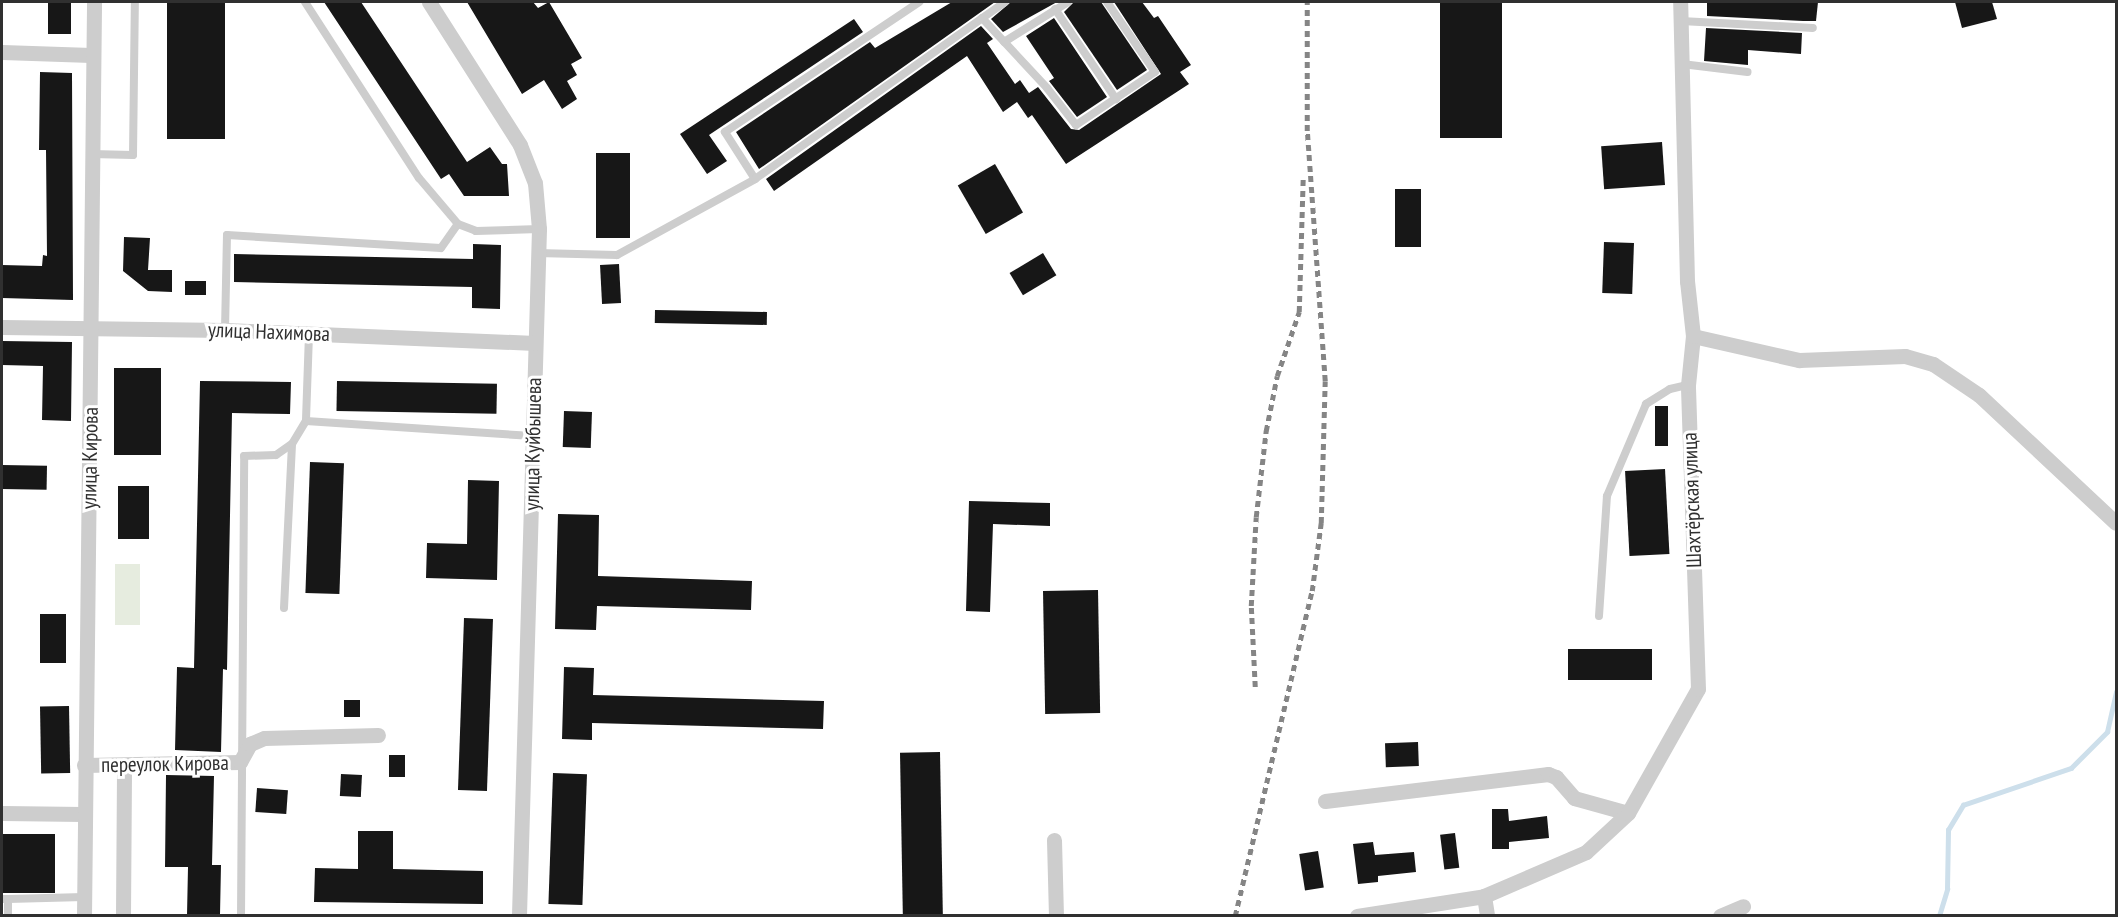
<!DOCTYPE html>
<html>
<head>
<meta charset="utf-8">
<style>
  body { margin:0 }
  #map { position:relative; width:2118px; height:917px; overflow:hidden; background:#fff; font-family:"PT Sans Narrow",sans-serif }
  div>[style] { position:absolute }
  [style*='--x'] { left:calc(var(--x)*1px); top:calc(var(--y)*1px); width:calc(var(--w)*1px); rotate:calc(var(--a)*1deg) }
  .green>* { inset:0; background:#e6ecdf; transform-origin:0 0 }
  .stream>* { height:4.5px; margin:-2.25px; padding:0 2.25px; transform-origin:2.25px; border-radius:2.25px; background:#cddfeb }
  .building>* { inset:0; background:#171717; transform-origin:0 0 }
  .service>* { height:8px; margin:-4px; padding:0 4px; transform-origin:4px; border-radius:4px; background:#cdcdcd }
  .minor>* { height:15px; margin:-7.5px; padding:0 7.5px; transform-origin:7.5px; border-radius:7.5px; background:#cdcdcd }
  .rail>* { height:4.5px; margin-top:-2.25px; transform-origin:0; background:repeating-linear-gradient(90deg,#858585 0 6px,transparent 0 10.5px) }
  span { translate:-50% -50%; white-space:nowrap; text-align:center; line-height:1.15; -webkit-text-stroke:6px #fff; paint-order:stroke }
  .street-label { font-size:21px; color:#303030 }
  .frame { position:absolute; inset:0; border:3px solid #303030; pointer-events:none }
</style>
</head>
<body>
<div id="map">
  <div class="green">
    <i style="left:115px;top:564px;width:25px;height:61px"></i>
  </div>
  <div class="stream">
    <i style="--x:1939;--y:916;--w:28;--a:-73"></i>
    <i style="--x:1947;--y:889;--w:59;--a:-89"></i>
    <i style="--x:1948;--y:830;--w:29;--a:-59"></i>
    <i style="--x:1963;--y:805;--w:114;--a:-18.9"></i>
    <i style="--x:2071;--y:768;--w:51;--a:-45"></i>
    <i style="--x:2107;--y:732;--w:41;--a:-77.3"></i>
  </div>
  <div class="building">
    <i style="left:48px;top:2px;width:23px;height:32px"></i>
    <i style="left:167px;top:2px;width:58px;height:137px"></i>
    <i style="clip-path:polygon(324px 2px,361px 2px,467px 162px,490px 147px,502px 164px,507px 164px,509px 196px,464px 196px,449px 174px,441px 179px)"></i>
    <i style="clip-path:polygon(467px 2px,533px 2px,538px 8px,549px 2px,582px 58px,571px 64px,577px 75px,567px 81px,577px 99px,562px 109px,544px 80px,522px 94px)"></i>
    <i style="clip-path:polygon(952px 2px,995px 2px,759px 169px,736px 132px,870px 42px,875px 48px)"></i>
    <i style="clip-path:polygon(1011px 2px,1057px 2px,1003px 32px,991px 19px)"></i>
    <i style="clip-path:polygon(1074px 2px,1101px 2px,1147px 70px,1117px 90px,1064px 12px)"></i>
    <i style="clip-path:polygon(1114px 2px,1142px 2px,1154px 18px,1158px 16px,1191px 65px,1180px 72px,1189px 84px,1066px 164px,1032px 115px,1028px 118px,1017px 102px,1003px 112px,967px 56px,774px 191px,766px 179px,981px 26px,993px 39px,987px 43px,1015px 84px,1020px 80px,1029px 93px,1038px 87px,1071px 129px,1079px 130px,1161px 74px)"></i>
    <i style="left:1440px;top:2px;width:62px;height:136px"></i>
    <i style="clip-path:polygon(1707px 2px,1818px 2px,1816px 21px,1803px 21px,1707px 16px)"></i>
    <i style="clip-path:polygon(1955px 2px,1992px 2px,1997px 19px,1962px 28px)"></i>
    <i style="clip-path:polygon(1054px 18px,1107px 97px,1077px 117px,1049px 81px,1054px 78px,1026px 36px)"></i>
    <i style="clip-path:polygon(854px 19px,863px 32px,709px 135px,727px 161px,707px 174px,680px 134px)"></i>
    <i style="clip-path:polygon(1706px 28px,1802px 33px,1801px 54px,1748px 50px,1748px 65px,1704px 61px)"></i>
    <i style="clip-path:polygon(40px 72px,72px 73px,73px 300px,2px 298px,2px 265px,42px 266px,43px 255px,47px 256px,46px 150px,39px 150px)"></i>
    <i style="left:1662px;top:142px;width:43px;height:61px;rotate:86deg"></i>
    <i style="left:630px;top:153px;width:85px;height:34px;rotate:90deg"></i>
    <i style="left:995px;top:164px;width:56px;height:43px;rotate:60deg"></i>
    <i style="left:1395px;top:189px;width:26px;height:58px"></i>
    <i style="clip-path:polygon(124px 237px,150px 238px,148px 270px,172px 270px,172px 292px,148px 291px,123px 271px)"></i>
    <i style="left:1604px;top:242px;width:30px;height:51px;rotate:2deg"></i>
    <i style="clip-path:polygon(473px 244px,501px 245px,500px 309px,472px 308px,472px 287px,234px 282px,234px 254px,473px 259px)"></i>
    <i style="left:1043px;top:253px;width:26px;height:39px;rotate:59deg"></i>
    <i style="left:619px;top:264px;width:39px;height:19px;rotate:87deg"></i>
    <i style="left:185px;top:281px;width:21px;height:14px"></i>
    <i style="left:655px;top:310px;width:112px;height:13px;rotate:1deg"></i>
    <i style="clip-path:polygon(2px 341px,72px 342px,71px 421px,42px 420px,43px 366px,2px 365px)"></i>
    <i style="left:114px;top:368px;width:47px;height:87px"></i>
    <i style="clip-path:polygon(200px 381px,291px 382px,290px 414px,232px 413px,227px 670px,223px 669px,221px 752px,175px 750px,177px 667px,194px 668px)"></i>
    <i style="left:337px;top:381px;width:160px;height:30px;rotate:1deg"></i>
    <i style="left:1655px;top:406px;width:13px;height:40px"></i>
    <i style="left:564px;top:411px;width:28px;height:36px;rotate:2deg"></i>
    <i style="left:310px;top:462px;width:34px;height:131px;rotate:2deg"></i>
    <i style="left:2px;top:465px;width:45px;height:24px;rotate:1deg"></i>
    <i style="left:1665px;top:469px;width:85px;height:40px;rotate:87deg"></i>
    <i style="clip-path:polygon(468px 480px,499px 481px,497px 580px,426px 578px,427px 543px,467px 544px)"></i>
    <i style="left:118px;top:486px;width:31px;height:53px"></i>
    <i style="clip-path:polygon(969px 501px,1050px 503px,1050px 526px,993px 524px,990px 612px,966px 611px)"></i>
    <i style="clip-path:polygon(558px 514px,599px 515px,598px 576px,752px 581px,751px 610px,597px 606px,596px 630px,555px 629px)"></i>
    <i style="left:1098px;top:590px;width:123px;height:55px;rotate:89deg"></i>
    <i style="left:40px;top:614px;width:26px;height:49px"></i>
    <i style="left:464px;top:618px;width:29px;height:172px;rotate:2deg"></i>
    <i style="left:1652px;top:649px;width:31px;height:84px;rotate:90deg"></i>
    <i style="clip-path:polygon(564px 667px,594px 668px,593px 695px,824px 701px,823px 729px,592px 723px,592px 740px,562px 739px)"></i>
    <i style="left:344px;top:700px;width:16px;height:17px"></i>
    <i style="left:69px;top:706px;width:67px;height:29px;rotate:89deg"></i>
    <i style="left:1418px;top:742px;width:24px;height:33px;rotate:88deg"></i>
    <i style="left:940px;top:752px;width:163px;height:40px;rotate:89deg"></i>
    <i style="left:405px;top:755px;width:22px;height:16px;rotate:90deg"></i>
    <i style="left:553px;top:773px;width:34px;height:131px;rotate:2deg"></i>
    <i style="left:341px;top:774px;width:21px;height:22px;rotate:3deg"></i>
    <i style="clip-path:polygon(166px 775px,214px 776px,212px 865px,221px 865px,220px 915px,187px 915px,188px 867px,165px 867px)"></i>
    <i style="left:257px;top:788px;width:31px;height:24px;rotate:4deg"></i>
    <i style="clip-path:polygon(1492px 809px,1508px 809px,1509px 821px,1547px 816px,1549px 838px,1509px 842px,1509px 849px,1492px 849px)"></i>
    <i style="clip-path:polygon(358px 831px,393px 831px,393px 869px,483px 871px,483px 904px,314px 902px,315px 868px,358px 869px)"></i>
    <i style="left:1455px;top:833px;width:35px;height:15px;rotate:83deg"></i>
    <i style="left:2px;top:834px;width:53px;height:59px"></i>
    <i style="clip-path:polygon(1373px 842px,1375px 855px,1414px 852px,1416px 872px,1378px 876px,1378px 882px,1358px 884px,1353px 844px)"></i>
    <i style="left:1318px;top:851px;width:37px;height:19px;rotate:81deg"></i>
  </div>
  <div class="service">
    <i style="--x:305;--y:2;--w:210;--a:57.1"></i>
    <i style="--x:419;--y:178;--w:60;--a:49.7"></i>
    <i style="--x:458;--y:224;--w:19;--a:21"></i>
    <i style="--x:476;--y:231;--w:63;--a:-1.8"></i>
    <i style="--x:1055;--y:9;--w:109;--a:55.9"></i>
    <i style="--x:982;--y:18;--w:96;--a:47.1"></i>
    <i style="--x:1047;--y:88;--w:47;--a:51.9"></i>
    <i style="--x:1076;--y:125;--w:95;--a:-33.9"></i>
    <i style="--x:1155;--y:72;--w:85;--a:-124.4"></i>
    <i style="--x:1681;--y:21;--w:132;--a:3"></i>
    <i style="--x:1004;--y:42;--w:75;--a:-32"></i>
    <i style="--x:1682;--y:64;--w:66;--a:6.9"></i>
    <i style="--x:91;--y:154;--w:42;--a:1.4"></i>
    <i style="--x:133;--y:155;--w:153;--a:-89.3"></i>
    <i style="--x:755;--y:179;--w:56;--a:-122.6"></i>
    <i style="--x:725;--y:132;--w:234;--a:-33.8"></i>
    <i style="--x:537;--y:253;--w:80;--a:1.4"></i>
    <i style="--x:617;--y:255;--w:158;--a:-28.8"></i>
    <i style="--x:755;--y:179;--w:306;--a:-35.3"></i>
    <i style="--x:225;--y:330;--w:95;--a:-88.8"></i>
    <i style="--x:227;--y:235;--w:214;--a:3.5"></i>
    <i style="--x:441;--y:248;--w:29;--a:-55"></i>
    <i style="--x:309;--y:334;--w:87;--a:92"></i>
    <i style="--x:306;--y:421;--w:227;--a:3.8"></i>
    <i style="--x:284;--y:608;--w:164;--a:-87.2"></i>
    <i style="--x:1599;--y:616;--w:120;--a:-86.2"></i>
    <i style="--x:1607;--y:496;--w:100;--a:-67"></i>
    <i style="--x:1646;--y:404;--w:28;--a:-32"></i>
    <i style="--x:1670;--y:389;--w:18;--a:-13"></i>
    <i style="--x:2;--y:899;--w:6;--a:0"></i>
    <i style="--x:8;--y:899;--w:17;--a:90"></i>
    <i style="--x:8;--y:899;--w:76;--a:-1.5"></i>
    <i style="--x:241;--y:916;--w:460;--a:-89.6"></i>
    <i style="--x:244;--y:456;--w:32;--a:-2"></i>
    <i style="--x:276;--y:455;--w:19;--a:-35"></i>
    <i style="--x:292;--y:444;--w:27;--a:-59"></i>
  </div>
  <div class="minor">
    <i style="--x:429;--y:2;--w:169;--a:57.5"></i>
    <i style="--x:520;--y:145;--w:41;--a:68.5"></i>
    <i style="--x:535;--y:183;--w:46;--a:85"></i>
    <i style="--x:539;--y:229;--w:687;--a:91.67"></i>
    <i style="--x:2;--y:52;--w:89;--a:1.9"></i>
    <i style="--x:2;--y:327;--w:223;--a:0.8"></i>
    <i style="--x:225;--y:330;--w:310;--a:2.4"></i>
    <i style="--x:1693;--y:336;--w:109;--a:12.8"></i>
    <i style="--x:1799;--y:360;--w:106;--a:-2.2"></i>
    <i style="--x:1905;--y:356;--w:29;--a:16"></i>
    <i style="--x:1933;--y:364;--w:55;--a:34"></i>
    <i style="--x:1979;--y:395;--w:187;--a:43.1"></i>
    <i style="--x:84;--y:765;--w:156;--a:-1.1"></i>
    <i style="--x:240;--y:762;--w:21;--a:-61"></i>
    <i style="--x:250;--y:744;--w:15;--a:-23"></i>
    <i style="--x:264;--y:738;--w:114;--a:-1.5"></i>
    <i style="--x:1325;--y:801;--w:225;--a:-6.9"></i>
    <i style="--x:1548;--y:774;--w:9;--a:21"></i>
    <i style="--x:1556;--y:777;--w:28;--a:49"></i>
    <i style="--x:1574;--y:798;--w:56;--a:15.5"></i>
    <i style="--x:2;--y:813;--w:81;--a:0.7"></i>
    <i style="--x:1054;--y:840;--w:76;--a:88.5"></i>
    <i style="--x:1484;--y:896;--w:20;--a:81"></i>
    <i style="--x:84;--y:916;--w:914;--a:-89.37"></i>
    <i style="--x:123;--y:916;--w:151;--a:-89.6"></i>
    <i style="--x:1357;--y:916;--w:129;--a:-8.9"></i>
    <i style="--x:1484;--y:896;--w:111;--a:-23.3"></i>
    <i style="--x:1586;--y:852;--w:57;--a:-42.9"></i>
    <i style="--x:1628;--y:813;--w:142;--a:-60.6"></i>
    <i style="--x:1698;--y:689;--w:304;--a:-91.9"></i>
    <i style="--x:1688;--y:385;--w:49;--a:-84.2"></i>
    <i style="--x:1693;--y:336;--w:55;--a:-96.2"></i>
    <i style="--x:1687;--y:281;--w:279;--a:-91.4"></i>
    <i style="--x:1720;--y:916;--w:25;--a:-23"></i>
  </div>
  <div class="rail">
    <i style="--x:1255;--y:687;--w:81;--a:-92.8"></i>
    <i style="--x:1251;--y:606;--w:89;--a:-86.8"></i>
    <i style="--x:1256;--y:517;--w:87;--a:-83.4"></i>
    <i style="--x:1266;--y:431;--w:56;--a:-78.7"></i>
    <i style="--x:1277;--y:376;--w:68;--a:-71"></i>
    <i style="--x:1299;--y:312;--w:133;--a:-88.3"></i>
    <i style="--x:1235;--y:916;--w:334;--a:-76.7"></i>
    <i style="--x:1312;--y:591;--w:69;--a:-82.5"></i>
    <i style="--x:1321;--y:523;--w:142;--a:-88.4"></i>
    <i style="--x:1325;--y:381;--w:251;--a:-94.1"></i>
    <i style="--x:1307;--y:131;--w:129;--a:-90"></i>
  </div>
  <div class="street-label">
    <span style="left:269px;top:332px;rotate:2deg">улица Нахимова</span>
    <span style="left:533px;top:444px;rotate:-89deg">улица Куйбышева</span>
    <span style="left:90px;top:458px;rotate:-89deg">улица Кирова</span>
    <span style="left:1692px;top:500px;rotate:-92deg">Шахтёрская улица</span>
    <span style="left:165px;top:764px;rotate:-1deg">переулок Кирова</span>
  </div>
  <div class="frame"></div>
</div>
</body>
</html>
